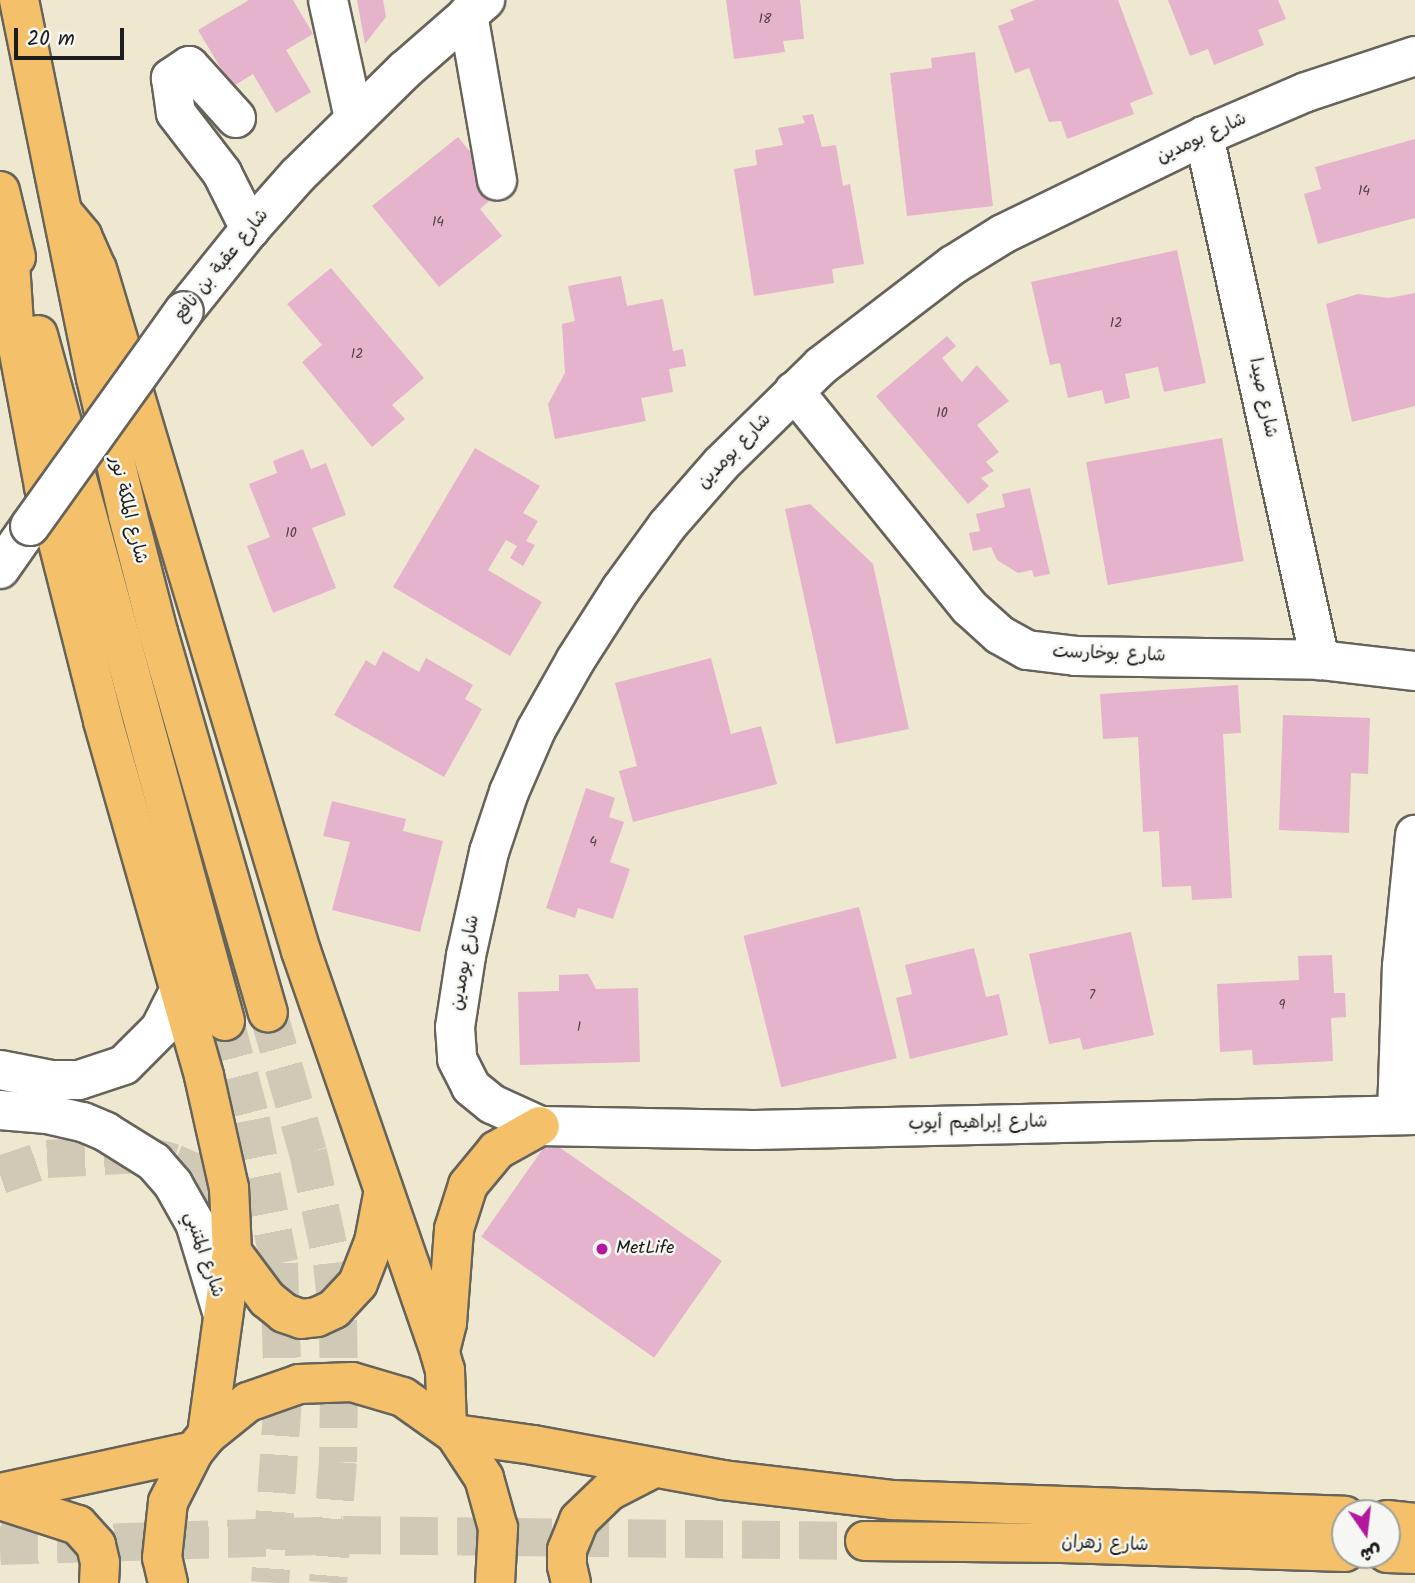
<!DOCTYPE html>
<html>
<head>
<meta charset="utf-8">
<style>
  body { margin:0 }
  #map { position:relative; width:1415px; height:1583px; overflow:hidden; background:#efe8d0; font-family:Kalam,"Playpen Sans Arabic",sans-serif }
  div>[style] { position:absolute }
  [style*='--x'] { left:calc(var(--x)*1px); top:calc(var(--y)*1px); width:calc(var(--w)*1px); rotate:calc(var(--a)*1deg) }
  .building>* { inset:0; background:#e5b3cb; transform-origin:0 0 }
  .major-tunnel>* { height:38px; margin-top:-19px; transform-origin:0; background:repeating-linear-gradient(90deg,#cfc9b5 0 38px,transparent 0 57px) }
  .highway-tunnel>* { height:38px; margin-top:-19px; transform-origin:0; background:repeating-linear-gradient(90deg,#cfc9b5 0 38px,transparent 0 57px) }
  .roads { filter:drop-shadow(2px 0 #66635b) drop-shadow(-2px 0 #66635b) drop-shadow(0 2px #66635b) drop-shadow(0 -2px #66635b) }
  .minor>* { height:38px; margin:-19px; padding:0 19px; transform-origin:19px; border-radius:19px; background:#fff }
  .major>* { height:38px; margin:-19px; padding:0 19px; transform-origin:19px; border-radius:19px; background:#f4c16a }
  .highway>* { height:38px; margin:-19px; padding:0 19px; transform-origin:19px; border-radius:19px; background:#f4c16a }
  .bridges { filter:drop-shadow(2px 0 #66635b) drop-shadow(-2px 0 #66635b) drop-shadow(0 2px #66635b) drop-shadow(0 -2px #66635b) }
  .minor-bridge>* { height:38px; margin:-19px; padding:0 19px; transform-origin:19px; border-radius:19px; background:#fff }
  .dots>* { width:19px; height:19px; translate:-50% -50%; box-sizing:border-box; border:4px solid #f6f6f2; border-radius:50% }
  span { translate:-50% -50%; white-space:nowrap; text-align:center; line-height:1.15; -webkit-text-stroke:5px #f6f6f2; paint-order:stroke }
  .number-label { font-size:14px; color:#4e4248 }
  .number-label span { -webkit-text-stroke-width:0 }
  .street-label { font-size:18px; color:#1c1c1c }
  .poi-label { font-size:18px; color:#1c1c1c }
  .left { translate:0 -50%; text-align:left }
  .north { position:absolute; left:1331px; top:1499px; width:70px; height:70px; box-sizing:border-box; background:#f6f6f2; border:2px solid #9f9f9c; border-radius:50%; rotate:166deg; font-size:19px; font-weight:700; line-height:28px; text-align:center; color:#1c1c1c }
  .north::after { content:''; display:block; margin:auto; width:24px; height:32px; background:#b5179e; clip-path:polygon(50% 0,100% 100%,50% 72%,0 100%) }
  .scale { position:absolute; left:14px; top:28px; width:110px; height:32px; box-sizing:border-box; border:4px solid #1c1c1c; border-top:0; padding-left:9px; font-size:21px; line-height:24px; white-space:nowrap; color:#1c1c1c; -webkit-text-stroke:5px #f6f6f2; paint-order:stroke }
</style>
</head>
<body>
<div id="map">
  <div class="building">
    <i style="clip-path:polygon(249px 0,293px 0,313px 34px,286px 50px,311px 92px,276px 113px,253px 74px,232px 87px,198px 30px)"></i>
    <i style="clip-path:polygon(357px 0,383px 0,386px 17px,365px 44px)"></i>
    <i style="clip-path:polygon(726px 0,800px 0,804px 39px,783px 41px,785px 52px,734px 59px)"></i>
    <i style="clip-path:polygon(1035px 0,1118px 0,1153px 94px,1130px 103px,1134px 114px,1067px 139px,1061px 121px,1049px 122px,1029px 68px,1015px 73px,998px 26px,1014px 20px,1010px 10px)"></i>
    <i style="clip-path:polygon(1168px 0,1278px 0,1286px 19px,1258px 30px,1264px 45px,1214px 65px,1208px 49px,1190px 56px)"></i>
    <i style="clip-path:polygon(975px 52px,993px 206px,907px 216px,890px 73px,932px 68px,931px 58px)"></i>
    <i style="clip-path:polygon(813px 114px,822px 147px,836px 145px,843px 186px,850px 184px,864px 264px,832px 269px,834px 283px,754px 296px,734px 169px,757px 165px,755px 150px,783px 145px,778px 128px,805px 123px,802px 116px)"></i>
    <i style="clip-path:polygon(458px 137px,485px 170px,495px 196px,480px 209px,502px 236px,439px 287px,372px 206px)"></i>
    <i style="clip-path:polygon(1415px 139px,1415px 218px,1318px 244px,1304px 194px,1321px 189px,1315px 167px)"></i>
    <i style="clip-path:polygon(1177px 250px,1206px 383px,1164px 392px,1158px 367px,1125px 374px,1130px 398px,1105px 404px,1102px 390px,1068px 398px,1060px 363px,1050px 365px,1031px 282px)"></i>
    <i style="clip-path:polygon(331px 268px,424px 378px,392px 405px,405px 419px,372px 447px,302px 362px,322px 345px,287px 304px)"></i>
    <i style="clip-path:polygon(621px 276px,627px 306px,663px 299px,673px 351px,683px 349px,686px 366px,669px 369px,673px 392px,641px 398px,646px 421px,555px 439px,548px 404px,565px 373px,562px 324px,575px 321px,568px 286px)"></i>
    <i style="clip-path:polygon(1415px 293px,1415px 406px,1352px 422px,1326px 304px,1358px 294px,1389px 298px)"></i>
    <i style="clip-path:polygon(947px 336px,956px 346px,942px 358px,962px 382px,977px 365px,1009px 401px,977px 425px,999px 452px,986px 462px,994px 471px,981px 478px,989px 486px,968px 504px,876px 396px)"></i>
    <i style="left:1222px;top:438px;width:125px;height:138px;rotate:80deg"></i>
    <i style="clip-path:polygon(475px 448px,540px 486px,523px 513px,538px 521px,526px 541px,535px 545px,523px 566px,510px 558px,517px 546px,506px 540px,488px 570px,542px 602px,510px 656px,393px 587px)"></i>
    <i style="clip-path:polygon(303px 449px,311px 469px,326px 463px,346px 515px,312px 528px,336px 588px,273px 613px,247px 546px,270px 537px,249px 484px,277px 473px,273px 461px)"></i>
    <i style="clip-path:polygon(1030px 488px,1050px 574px,1034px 577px,1032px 570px,1018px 573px,997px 560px,991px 547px,973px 551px,969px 533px,980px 531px,976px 514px,1005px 507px,1002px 494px)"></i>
    <i style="clip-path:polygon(810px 504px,873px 564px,909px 729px,836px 744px,785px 509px)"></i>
    <i style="clip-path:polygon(383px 651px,419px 672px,426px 658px,473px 685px,465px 699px,482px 709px,444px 777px,334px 715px,366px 660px,375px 666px)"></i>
    <i style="clip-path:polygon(711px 658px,731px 734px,761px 726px,777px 784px,633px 822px,619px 771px,637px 766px,615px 683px)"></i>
    <i style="clip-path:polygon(1238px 685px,1241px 733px,1223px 734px,1232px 898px,1192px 900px,1191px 886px,1162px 887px,1159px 831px,1143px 832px,1138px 737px,1103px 739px,1100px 694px)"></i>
    <i style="clip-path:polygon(1283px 715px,1370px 718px,1368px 774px,1351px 773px,1349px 833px,1279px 830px)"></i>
    <i style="clip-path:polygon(586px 788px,615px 798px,609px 817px,624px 822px,610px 862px,630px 869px,613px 919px,578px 908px,575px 918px,546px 908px)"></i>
    <i style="clip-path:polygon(332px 801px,406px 819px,403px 831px,443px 841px,420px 932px,332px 910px,350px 842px,323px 836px)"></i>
    <i style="left:859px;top:907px;width:156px;height:119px;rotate:76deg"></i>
    <i style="clip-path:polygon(1131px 932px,1154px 1035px,1083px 1050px,1080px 1038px,1049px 1044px,1029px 954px)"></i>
    <i style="clip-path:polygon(974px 948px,986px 997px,999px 994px,1008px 1035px,910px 1059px,896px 998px,912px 994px,905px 965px)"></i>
    <i style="clip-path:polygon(1332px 955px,1334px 993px,1345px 993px,1346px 1017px,1331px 1018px,1333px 1061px,1253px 1065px,1252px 1050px,1220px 1052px,1217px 984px,1299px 980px,1298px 956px)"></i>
    <i style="clip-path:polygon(588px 974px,596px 989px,638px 988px,640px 1062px,520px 1065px,518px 992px,559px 991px,559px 975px)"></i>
    <i style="left:549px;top:1140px;width:211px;height:118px;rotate:35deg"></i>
  </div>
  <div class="major-tunnel">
    <i style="--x:0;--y:1546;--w:343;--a:-1.8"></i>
    <i style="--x:343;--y:1535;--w:522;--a:0.66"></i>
  </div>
  <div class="highway-tunnel">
    <i style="--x:268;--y:1012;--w:146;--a:74.1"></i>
    <i style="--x:308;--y:1152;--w:114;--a:77.8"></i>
    <i style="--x:332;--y:1263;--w:57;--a:84"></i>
    <i style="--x:338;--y:1320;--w:70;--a:89.2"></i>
    <i style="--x:339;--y:1390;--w:72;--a:90.8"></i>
    <i style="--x:338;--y:1462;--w:121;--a:94.7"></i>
    <i style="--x:225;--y:1021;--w:102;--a:75.3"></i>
    <i style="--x:251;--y:1120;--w:146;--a:78.9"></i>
    <i style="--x:279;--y:1263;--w:135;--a:88.3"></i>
    <i style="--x:283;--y:1398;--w:185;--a:94"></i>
    <i style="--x:0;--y:1175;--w:50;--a:-18.8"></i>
    <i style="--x:47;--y:1159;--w:94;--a:-3"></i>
    <i style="--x:141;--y:1154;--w:34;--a:15"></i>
    <i style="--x:174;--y:1163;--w:39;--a:24"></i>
    <i style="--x:210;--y:1179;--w:50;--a:41"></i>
    <i style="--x:0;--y:1528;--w:52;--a:17.7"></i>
  </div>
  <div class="roads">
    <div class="minor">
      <i style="--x:328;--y:0;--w:121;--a:77.6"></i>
      <i style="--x:468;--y:14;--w:169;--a:80.1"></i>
      <i style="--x:1415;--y:56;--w:115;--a:161.7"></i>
      <i style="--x:1306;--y:92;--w:111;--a:156.7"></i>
      <i style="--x:1204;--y:136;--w:224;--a:154"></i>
      <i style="--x:1003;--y:234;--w:59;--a:148.2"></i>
      <i style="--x:953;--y:265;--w:166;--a:142.6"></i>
      <i style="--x:821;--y:366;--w:140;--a:135.6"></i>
      <i style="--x:721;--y:464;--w:82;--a:131.1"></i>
      <i style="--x:667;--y:526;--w:78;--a:126.1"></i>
      <i style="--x:621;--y:589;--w:85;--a:122.6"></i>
      <i style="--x:575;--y:661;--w:79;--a:119.5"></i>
      <i style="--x:536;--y:730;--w:68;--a:113.5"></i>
      <i style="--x:509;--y:792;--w:63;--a:108.4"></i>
      <i style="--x:489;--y:852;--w:107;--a:102.5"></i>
      <i style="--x:466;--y:956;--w:72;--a:98.8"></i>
      <i style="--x:455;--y:1027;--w:32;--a:86"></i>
      <i style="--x:457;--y:1059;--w:31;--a:63"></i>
      <i style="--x:471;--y:1087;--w:27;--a:39"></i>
      <i style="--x:492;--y:1104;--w:53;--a:24.6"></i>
      <i style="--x:540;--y:1126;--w:214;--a:1.1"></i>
      <i style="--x:754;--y:1130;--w:661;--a:-1.3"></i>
      <i style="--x:236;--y:118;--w:70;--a:-132.1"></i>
      <i style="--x:189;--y:66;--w:22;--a:146"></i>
      <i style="--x:171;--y:78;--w:35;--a:82"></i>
      <i style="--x:176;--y:113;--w:76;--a:52.5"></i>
      <i style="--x:222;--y:173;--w:63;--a:63.4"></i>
      <i style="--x:1204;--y:136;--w:537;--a:77.52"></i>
      <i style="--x:184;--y:311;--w:105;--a:-51.2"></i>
      <i style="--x:250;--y:229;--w:72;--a:-48.4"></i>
      <i style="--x:298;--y:175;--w:151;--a:-44.5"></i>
      <i style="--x:406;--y:69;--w:105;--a:-41.1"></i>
      <i style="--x:794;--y:391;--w:279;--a:51"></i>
      <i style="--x:970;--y:608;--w:40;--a:42"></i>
      <i style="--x:1000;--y:635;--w:31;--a:29"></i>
      <i style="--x:1027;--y:650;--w:49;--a:7"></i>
      <i style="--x:1076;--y:656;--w:244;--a:0.9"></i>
      <i style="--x:1320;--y:660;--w:96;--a:6.6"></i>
      <i style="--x:0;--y:569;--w:52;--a:-55.1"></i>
      <i style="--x:0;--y:1070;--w:52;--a:11.1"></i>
      <i style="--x:51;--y:1080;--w:28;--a:0"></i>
      <i style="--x:79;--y:1080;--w:47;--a:-18.4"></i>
      <i style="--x:124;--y:1065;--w:51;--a:-45"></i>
      <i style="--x:160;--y:1029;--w:45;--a:-63.4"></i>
      <i style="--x:0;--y:1110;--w:47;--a:4.9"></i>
      <i style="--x:47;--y:1114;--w:37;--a:13"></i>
      <i style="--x:83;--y:1122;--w:25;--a:23"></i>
      <i style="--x:106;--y:1132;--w:57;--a:32"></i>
      <i style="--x:154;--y:1162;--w:29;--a:49"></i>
      <i style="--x:173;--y:1184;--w:45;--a:60.6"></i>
      <i style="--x:195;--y:1223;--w:96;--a:73.1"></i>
      <i style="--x:1397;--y:1115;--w:149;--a:-88.1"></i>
      <i style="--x:1402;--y:966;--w:132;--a:-84.3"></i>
    </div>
    <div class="major">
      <i style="--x:455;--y:1434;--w:79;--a:8"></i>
      <i style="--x:533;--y:1445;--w:193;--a:10.4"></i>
      <i style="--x:723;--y:1480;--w:170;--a:6.7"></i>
      <i style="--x:892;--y:1500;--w:453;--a:2"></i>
      <i style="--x:0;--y:1493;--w:198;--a:-12.2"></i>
      <i style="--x:0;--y:1500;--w:82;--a:17.8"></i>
      <i style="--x:78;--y:1525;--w:27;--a:48"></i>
      <i style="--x:96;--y:1545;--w:18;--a:77"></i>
      <i style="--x:100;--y:1563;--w:20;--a:93"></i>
      <i style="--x:1387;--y:1520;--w:28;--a:6"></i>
      <i style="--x:865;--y:1541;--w:197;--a:0.6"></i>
      <i style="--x:1062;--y:1543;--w:283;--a:1.8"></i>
      <i style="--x:1387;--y:1553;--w:28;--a:2"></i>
      <i style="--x:571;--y:1583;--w:17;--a:-103"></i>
      <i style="--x:567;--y:1566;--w:16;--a:-90"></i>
      <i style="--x:567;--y:1550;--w:32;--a:-68"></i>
      <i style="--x:579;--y:1520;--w:42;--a:-44"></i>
      <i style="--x:609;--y:1491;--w:48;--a:-27.1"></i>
    </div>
    <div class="highway">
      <i style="--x:19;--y:0;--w:386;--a:78.5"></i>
      <i style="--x:96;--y:378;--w:142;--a:76.9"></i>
      <i style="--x:128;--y:516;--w:120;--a:75.5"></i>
      <i style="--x:158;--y:632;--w:396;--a:73.9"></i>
      <i style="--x:0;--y:191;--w:68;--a:76.4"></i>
      <i style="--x:63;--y:213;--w:30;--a:50"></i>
      <i style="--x:82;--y:236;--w:36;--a:66"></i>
      <i style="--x:97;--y:269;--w:712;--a:73.35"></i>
      <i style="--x:301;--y:951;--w:425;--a:70.9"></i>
      <i style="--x:440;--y:1353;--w:18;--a:74"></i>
      <i style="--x:445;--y:1370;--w:57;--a:88"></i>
      <i style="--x:8;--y:232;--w:94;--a:86.3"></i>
      <i style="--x:14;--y:326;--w:164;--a:79.4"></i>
      <i style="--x:44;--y:487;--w:241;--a:75.8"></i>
      <i style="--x:103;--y:721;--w:369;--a:74.1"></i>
      <i style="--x:204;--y:1076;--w:115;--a:77.4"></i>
      <i style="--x:229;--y:1188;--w:64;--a:87.3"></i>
      <i style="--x:232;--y:1252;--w:185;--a:97.8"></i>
      <i style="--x:38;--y:335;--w:711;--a:74.75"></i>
      <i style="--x:232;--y:1252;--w:59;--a:53.3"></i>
      <i style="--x:267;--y:1299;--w:22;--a:39"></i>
      <i style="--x:284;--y:1313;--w:18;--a:19"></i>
      <i style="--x:301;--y:1319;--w:16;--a:-7"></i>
      <i style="--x:317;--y:1317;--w:19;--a:-25"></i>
      <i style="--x:334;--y:1309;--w:35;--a:-47"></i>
      <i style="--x:358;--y:1283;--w:44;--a:-68.7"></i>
      <i style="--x:374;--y:1242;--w:48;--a:-79.2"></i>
      <i style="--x:440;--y:1351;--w:29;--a:-76"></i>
      <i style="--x:447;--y:1323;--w:94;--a:-85.7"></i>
      <i style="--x:454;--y:1229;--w:46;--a:-72.3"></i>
      <i style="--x:468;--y:1185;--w:45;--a:-50.4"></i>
      <i style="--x:497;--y:1150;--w:49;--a:-29.2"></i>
      <i style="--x:168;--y:1583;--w:26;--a:-103"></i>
      <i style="--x:162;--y:1558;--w:56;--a:-83.9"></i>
      <i style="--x:168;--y:1502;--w:57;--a:-63"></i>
      <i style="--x:194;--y:1451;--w:21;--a:-51"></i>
      <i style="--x:207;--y:1435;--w:53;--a:-38.8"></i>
      <i style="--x:248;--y:1402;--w:54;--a:-19.4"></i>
      <i style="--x:299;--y:1384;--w:53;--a:-2.2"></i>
      <i style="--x:352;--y:1382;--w:53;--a:16.4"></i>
      <i style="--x:403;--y:1397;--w:64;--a:35.4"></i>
      <i style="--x:455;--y:1434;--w:53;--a:56.6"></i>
      <i style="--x:484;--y:1478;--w:52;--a:74.4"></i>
      <i style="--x:498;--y:1528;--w:55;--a:93.1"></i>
    </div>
  </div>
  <div class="bridges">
    <div class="minor-bridge">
      <i style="--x:30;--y:526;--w:264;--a:-54.4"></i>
    </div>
  </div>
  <div class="dots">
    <i style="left:602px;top:1249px;background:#b5179e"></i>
  </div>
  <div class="number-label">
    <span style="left:765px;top:19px">18</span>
    <span style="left:1364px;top:191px">14</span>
    <span style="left:438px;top:222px">14</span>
    <span style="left:1116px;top:323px">12</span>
    <span style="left:357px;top:354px">12</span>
    <span style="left:942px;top:413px">10</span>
    <span style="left:291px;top:533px">10</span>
    <span style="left:593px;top:842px">4</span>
    <span style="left:1092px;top:995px">7</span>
    <span style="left:1282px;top:1005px">9</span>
    <span style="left:579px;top:1027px">1</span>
  </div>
  <div class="street-label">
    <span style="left:1202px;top:139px;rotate:-25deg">شارع بومدين</span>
    <span style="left:222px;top:266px;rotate:-51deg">شارع عقبة بن نافع</span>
    <span style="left:1262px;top:398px;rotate:78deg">شارع صيدا</span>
    <span style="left:735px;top:452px;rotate:-46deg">شارع بومدين</span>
    <span style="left:127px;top:510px;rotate:76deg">شارع الملكة نور</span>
    <span style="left:1109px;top:655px;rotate:2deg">شارع بوخارست</span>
    <span style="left:466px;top:963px;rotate:-80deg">شارع بومدين</span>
    <span style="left:978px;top:1124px;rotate:-1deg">شارع إبراهيم أيوب</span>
    <span style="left:203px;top:1255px;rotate:71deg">شارع المتنبي</span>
    <span style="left:1105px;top:1545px;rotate:2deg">شارع زهران</span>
  </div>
  <div class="poi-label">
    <span class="left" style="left:616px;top:1249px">MetLife</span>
  </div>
  <div class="north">ش</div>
  <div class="scale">20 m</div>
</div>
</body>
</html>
